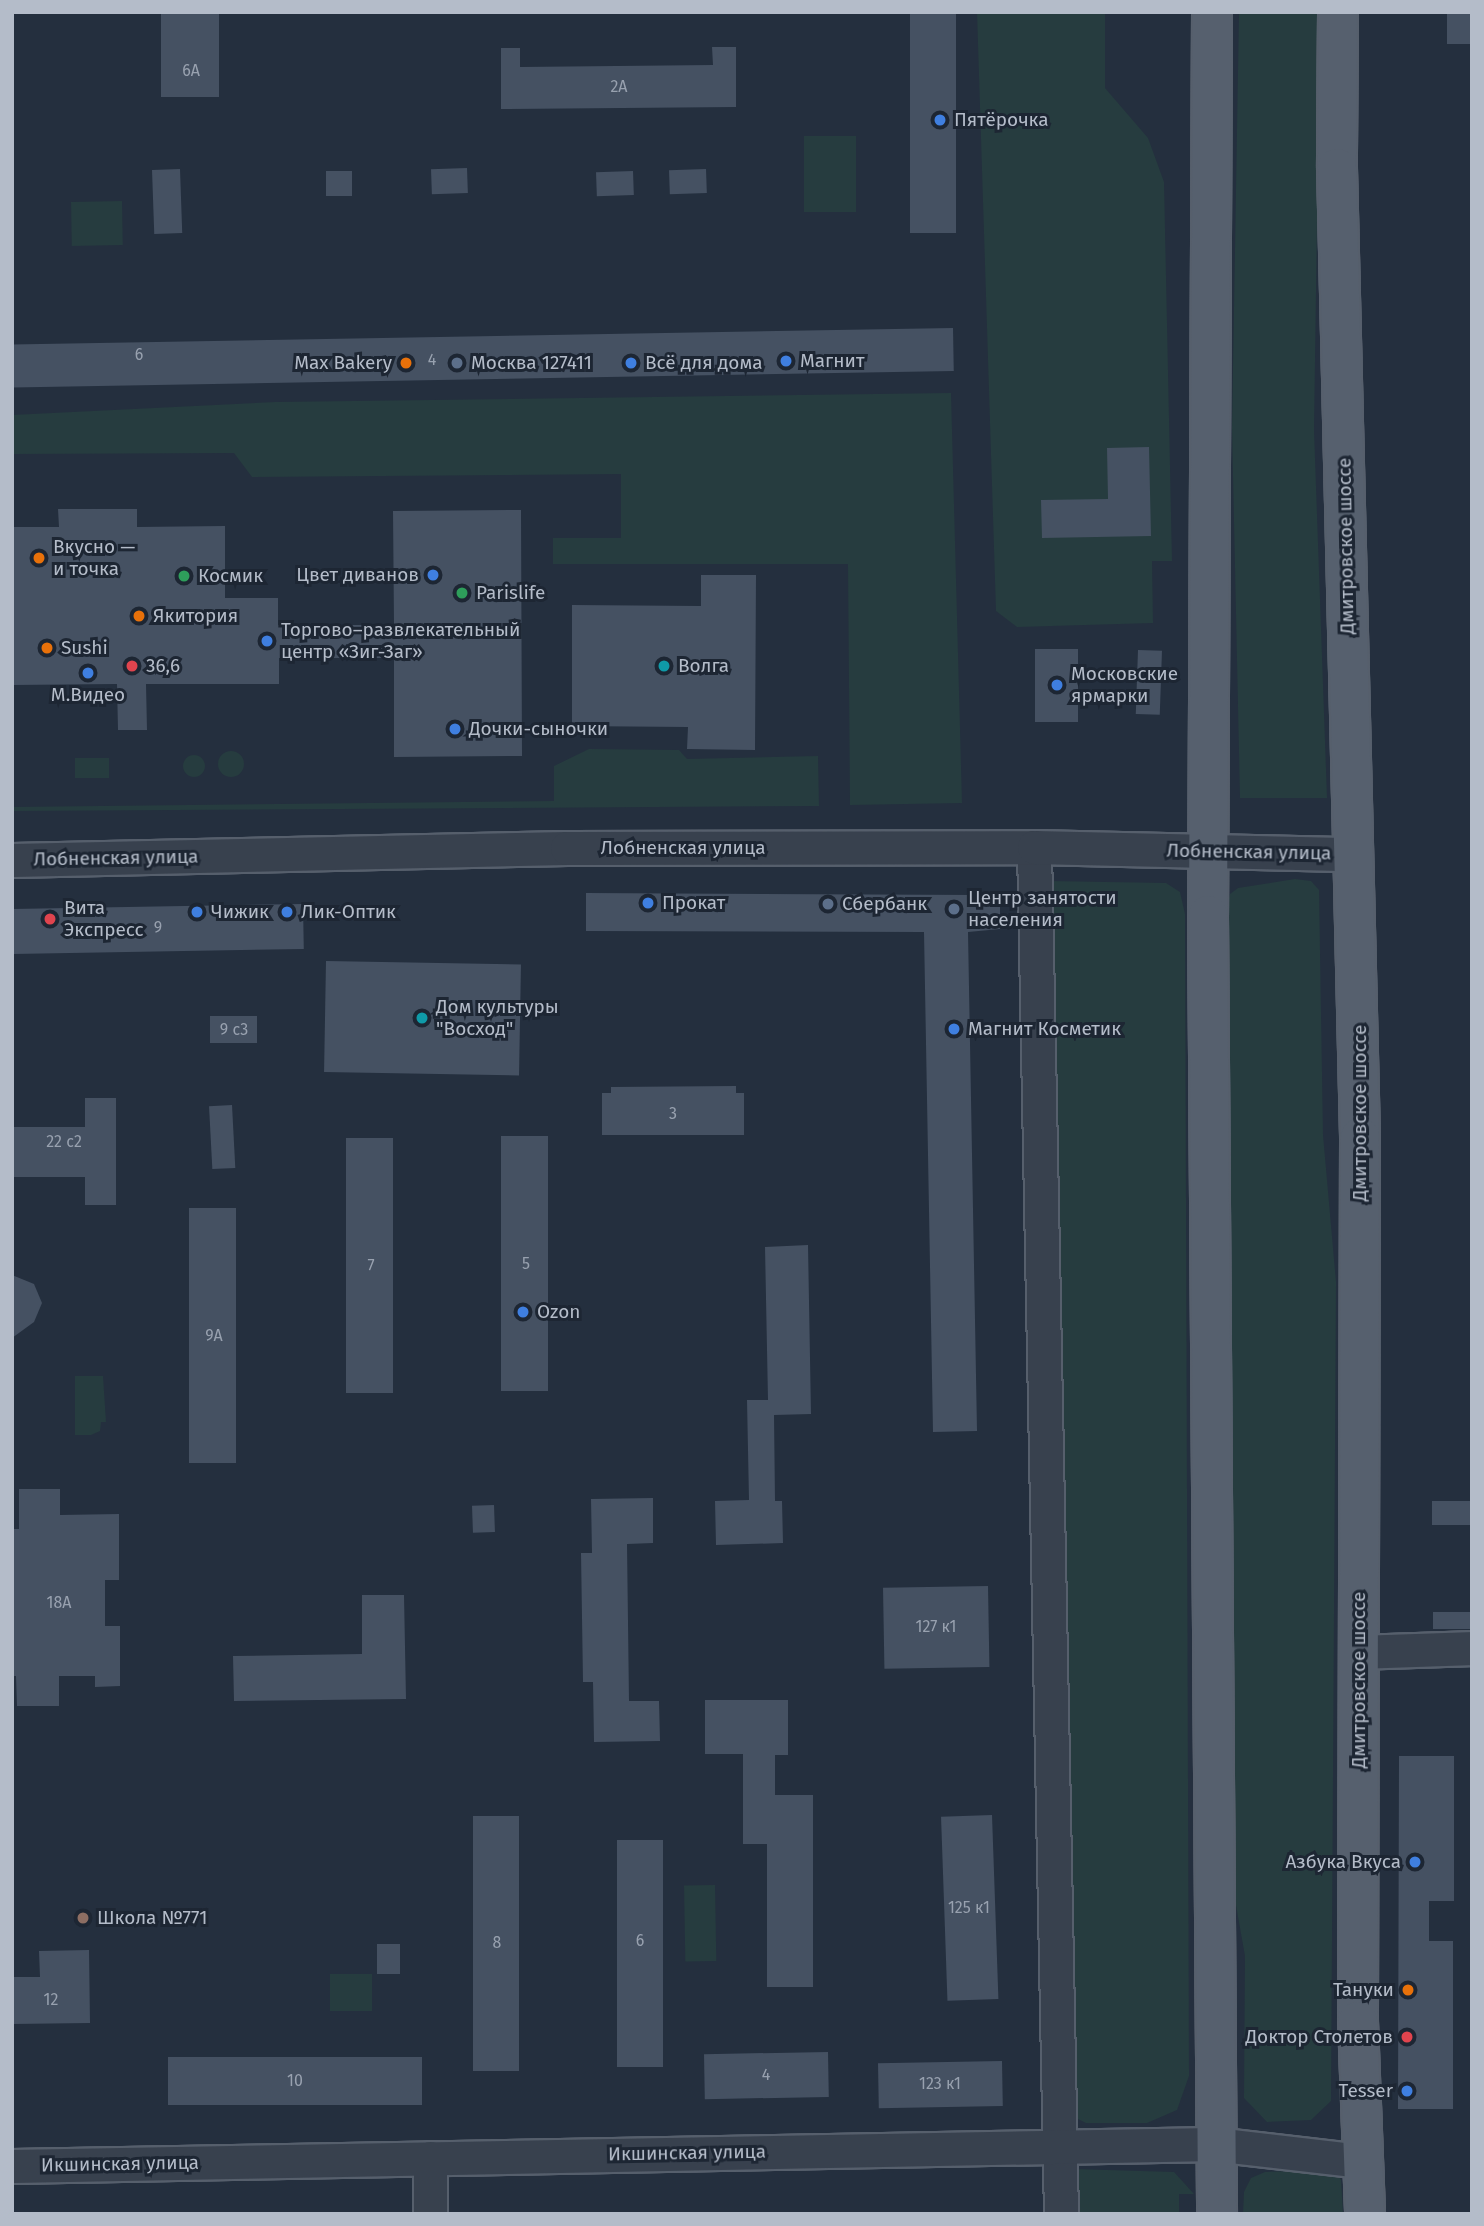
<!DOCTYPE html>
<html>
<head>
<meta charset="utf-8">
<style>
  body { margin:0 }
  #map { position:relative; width:1484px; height:2226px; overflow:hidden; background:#242f3e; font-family:"Fira Sans",sans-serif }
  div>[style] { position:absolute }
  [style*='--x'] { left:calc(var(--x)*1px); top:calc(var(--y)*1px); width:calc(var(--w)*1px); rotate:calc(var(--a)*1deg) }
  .green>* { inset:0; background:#263c3f; transform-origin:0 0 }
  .round { border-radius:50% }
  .building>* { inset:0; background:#455162; transform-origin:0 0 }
  .roads { filter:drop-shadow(2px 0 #565f6c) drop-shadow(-2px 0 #565f6c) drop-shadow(0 2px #565f6c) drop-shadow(0 -2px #565f6c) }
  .minor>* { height:33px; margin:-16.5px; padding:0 16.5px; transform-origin:16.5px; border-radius:16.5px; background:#38414e }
  .major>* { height:38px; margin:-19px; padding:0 19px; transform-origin:19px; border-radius:19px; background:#56606e }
  .dots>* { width:19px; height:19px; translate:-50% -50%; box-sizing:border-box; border:4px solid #1d2633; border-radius:50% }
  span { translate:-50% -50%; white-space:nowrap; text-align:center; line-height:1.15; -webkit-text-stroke:6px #1d2633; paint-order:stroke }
  .number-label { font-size:16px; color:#98a1af }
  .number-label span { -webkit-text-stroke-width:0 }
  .poi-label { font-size:19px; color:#b4bcc9 }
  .left { translate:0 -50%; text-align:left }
  .right { translate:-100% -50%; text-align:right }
  .street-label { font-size:19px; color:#b4bcc9 }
  .frame { position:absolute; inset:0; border:14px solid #b4bcc9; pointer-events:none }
</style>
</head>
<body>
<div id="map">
  <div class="green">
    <i style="clip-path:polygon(977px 12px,1105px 12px,1105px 88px,1148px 138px,1164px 182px,1172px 561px,1152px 561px,1153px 623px,1017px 627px,996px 611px)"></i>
    <i style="clip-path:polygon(1239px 12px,1320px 12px,1314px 430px,1327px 798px,1240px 798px,1232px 428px)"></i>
    <i style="left:804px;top:136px;width:52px;height:76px"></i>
    <i style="left:122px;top:201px;width:44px;height:51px;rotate:89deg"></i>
    <i style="clip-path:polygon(951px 393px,962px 803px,850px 805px,848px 564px,553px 564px,553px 538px,621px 538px,621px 474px,252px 477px,234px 453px,12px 454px,12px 415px,276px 402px)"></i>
    <i style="clip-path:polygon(589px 749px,679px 750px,687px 759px,818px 756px,819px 806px,12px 811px,12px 807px,554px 801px,554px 766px)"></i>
    <i class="round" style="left:218px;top:751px;width:26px;height:26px"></i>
    <i class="round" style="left:183px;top:755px;width:22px;height:22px"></i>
    <i style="left:109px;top:758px;width:20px;height:34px;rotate:90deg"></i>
    <i style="clip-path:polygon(1295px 879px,1311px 881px,1319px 890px,1323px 1135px,1336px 1282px,1331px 2101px,1311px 2120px,1267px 2122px,1244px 2098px,1245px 1956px,1234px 1894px,1226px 911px,1230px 894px,1238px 888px)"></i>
    <i style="clip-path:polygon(1048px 881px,1166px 883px,1180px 892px,1185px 914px,1189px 2076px,1177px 2110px,1147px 2123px,1086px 2123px,1074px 2117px)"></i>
    <i style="clip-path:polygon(75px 1376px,103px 1376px,106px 1422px,101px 1422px,100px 1431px,91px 1435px,75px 1435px)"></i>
    <i style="left:715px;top:1885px;width:76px;height:31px;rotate:89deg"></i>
    <i style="left:330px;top:1974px;width:42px;height:37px"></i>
    <i style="clip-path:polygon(1073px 2169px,1174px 2172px,1194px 2194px,1179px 2194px,1179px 2214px,1074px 2214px)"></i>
    <i style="clip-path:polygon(1323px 2170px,1336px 2172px,1341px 2180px,1343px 2214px,1243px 2214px,1244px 2192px,1251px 2178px,1265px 2172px)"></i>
  </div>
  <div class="building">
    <i style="left:161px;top:12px;width:58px;height:85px"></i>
    <i style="left:910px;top:12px;width:46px;height:221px"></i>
    <i style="left:1447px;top:12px;width:25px;height:32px"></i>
    <i style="clip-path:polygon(712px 47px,736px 47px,736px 107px,501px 109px,501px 48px,520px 48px,520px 67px,713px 65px)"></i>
    <i style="left:467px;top:168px;width:25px;height:36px;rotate:88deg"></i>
    <i style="left:180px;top:169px;width:64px;height:28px;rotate:88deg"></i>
    <i style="left:706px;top:169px;width:24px;height:37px;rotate:88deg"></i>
    <i style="left:326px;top:171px;width:26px;height:25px"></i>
    <i style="left:633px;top:171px;width:24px;height:37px;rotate:88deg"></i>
    <i style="left:953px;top:328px;width:43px;height:941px;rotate:89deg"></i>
    <i style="clip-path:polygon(1149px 447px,1151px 536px,1042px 538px,1041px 500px,1108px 499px,1107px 448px)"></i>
    <i style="clip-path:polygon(58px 509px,137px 509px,137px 527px,225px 526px,225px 598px,278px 598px,278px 625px,394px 625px,393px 511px,521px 510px,522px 756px,394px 757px,394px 658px,279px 658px,279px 684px,146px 684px,147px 730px,118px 730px,117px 684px,12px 685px,12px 527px,59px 527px)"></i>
    <i style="clip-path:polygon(701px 575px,756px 575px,755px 750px,687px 749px,688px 727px,572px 726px,572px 605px,701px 606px)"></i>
    <i style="left:1035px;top:649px;width:43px;height:73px"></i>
    <i style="left:1138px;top:650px;width:24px;height:64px;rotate:2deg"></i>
    <i style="clip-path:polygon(586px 893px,979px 895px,979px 901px,1000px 901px,1000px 929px,968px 932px,977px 1431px,933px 1432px,924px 932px,586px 931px)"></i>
    <i style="left:303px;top:904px;width:45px;height:291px;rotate:89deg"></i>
    <i style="left:326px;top:961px;width:195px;height:111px;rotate:1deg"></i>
    <i style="left:210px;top:1016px;width:47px;height:27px"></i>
    <i style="clip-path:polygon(736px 1086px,736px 1093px,744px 1093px,744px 1135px,602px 1135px,602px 1093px,611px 1093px,611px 1087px)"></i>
    <i style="clip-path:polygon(85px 1098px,116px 1098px,116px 1205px,85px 1205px,85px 1177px,12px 1177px,12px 1127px,85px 1127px)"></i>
    <i style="left:232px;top:1105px;width:63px;height:23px;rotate:87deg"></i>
    <i style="left:548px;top:1136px;width:255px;height:47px;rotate:90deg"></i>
    <i style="left:346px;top:1138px;width:47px;height:255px"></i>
    <i style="left:236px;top:1208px;width:255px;height:47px;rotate:90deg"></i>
    <i style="clip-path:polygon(808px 1245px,811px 1414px,774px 1415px,775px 1501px,782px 1501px,783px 1543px,716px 1545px,715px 1501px,749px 1500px,747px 1400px,768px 1400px,765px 1247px)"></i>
    <i style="clip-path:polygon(12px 1275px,34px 1284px,42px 1303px,34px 1322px,12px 1338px)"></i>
    <i style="clip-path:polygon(19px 1489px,60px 1489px,60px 1515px,119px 1514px,119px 1580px,105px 1580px,105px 1626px,120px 1626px,120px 1686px,95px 1687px,95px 1676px,59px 1676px,59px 1706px,17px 1706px,16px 1676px,12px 1676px,12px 1529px,19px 1529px)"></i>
    <i style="clip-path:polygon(653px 1498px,653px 1543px,627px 1544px,629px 1701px,659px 1701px,660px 1741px,594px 1742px,593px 1682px,583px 1682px,581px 1553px,592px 1553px,591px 1499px)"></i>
    <i style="left:1472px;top:1501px;width:24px;height:40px;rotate:90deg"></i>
    <i style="left:494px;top:1505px;width:27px;height:22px;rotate:88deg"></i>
    <i style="left:988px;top:1586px;width:81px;height:105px;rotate:89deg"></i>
    <i style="clip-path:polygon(362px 1595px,404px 1595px,406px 1699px,234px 1701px,233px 1656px,362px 1654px)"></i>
    <i style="left:1472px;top:1612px;width:17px;height:39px;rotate:90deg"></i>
    <i style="clip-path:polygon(705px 1700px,788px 1700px,788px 1755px,775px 1755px,775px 1795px,813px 1795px,813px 1987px,767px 1987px,767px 1844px,743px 1844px,743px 1754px,705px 1754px)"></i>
    <i style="clip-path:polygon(1399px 1756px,1454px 1756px,1454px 1901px,1429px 1901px,1429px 1941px,1453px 1941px,1453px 2109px,1398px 2109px)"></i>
    <i style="left:992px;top:1815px;width:184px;height:51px;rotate:88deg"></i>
    <i style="left:473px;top:1816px;width:46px;height:255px"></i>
    <i style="left:617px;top:1840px;width:46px;height:227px"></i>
    <i style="left:377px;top:1944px;width:23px;height:30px"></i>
    <i style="clip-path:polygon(89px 1950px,90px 2023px,12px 2024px,12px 1977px,40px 1977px,39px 1951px)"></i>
    <i style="left:828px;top:2052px;width:45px;height:124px;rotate:89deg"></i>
    <i style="left:168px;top:2057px;width:254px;height:48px"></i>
    <i style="left:1002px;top:2061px;width:45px;height:124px;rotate:89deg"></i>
  </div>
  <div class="roads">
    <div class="minor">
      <i style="--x:1034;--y:847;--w:1367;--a:88.87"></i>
      <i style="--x:12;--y:860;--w:555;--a:-1.24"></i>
      <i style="--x:567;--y:848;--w:467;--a:-0.1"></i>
      <i style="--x:1034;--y:847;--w:319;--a:1.3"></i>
      <i style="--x:1359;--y:1652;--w:113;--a:-2"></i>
      <i style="--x:12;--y:2166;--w:1202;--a:-1.05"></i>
      <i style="--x:1214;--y:2144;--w:147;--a:6.6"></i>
      <i style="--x:430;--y:2214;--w:56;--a:-90"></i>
    </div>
    <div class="major">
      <i style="--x:1212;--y:12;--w:903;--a:90.25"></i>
      <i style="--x:1208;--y:915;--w:1299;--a:89.6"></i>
      <i style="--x:1338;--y:12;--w:156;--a:90.4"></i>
      <i style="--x:1337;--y:168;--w:969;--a:88.64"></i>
      <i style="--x:1360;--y:1137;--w:884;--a:90.13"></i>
      <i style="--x:1358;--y:2021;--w:193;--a:87.9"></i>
    </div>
  </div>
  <div class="dots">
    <i style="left:940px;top:120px;background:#3f7fe0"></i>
    <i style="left:786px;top:361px;background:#3f7fe0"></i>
    <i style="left:406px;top:363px;background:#e8710a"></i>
    <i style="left:457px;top:363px;background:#5c6f8a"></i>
    <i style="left:631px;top:363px;background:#3f7fe0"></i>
    <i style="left:39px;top:558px;background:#e8710a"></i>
    <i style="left:433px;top:575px;background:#3f7fe0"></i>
    <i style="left:184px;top:576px;background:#2e9e5b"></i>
    <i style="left:462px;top:593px;background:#2e9e5b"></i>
    <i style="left:139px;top:616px;background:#e8710a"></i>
    <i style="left:267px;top:641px;background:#3f7fe0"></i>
    <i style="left:47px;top:648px;background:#e8710a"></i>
    <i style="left:132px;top:666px;background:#e0444e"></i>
    <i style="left:664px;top:666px;background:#0f9aa8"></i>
    <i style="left:88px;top:673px;background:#3f7fe0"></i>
    <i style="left:1057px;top:685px;background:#3f7fe0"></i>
    <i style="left:455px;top:729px;background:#3f7fe0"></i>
    <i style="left:648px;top:903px;background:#3f7fe0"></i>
    <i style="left:828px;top:904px;background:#5c6f8a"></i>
    <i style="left:954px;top:909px;background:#5c6f8a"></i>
    <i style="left:197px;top:912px;background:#3f7fe0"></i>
    <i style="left:287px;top:912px;background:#3f7fe0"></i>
    <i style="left:50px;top:919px;background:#e0444e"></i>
    <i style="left:422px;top:1018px;background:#0f9aa8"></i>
    <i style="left:954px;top:1029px;background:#3f7fe0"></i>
    <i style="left:523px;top:1312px;background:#3f7fe0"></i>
    <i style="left:1415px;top:1862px;background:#3f7fe0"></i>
    <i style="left:83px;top:1918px;background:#8d6e63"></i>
    <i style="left:1408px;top:1990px;background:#e8710a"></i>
    <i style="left:1407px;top:2037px;background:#e0444e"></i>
    <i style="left:1407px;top:2091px;background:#3f7fe0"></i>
  </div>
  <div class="number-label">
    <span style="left:191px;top:71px">6А</span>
    <span style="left:619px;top:87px">2А</span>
    <span style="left:139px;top:355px">6</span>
    <span style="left:432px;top:360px">4</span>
    <span style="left:158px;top:928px">9</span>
    <span style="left:234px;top:1030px">9 с3</span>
    <span style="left:673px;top:1114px">3</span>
    <span style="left:64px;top:1142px">22 с2</span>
    <span style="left:526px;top:1264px">5</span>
    <span style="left:371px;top:1266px">7</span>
    <span style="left:214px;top:1336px">9А</span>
    <span style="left:59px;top:1603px">18А</span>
    <span style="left:936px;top:1627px">127 к1</span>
    <span style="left:969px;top:1908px">125 к1</span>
    <span style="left:640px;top:1941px">6</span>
    <span style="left:497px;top:1943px">8</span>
    <span style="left:51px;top:2000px">12</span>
    <span style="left:766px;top:2075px">4</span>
    <span style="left:295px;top:2081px">10</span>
    <span style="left:940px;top:2084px">123 к1</span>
  </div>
  <div class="poi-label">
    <span class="left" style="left:954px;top:120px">Пятёрочка</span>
    <span class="left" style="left:800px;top:361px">Магнит</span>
    <span class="right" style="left:392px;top:363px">Max Bakery</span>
    <span class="left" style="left:471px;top:363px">Москва 127411</span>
    <span class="left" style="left:645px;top:363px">Всё для дома</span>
    <span class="left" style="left:53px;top:558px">Вкусно —<br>и точка</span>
    <span class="right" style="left:419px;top:575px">Цвет диванов</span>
    <span class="left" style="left:198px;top:576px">Космик</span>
    <span class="left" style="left:476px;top:593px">Parislife</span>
    <span class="left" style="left:153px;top:616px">Якитория</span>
    <span class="left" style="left:281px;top:641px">Торгово–развлекательный<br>центр «Зиг-Заг»</span>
    <span class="left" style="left:61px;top:648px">Sushi</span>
    <span class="left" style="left:146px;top:666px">36,6</span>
    <span class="left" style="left:678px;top:666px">Волга</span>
    <span class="left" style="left:1071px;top:685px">Московские<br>ярмарки</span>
    <span style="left:88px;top:695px">М.Видео</span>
    <span class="left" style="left:469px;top:729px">Дочки-сыночки</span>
    <span class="left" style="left:968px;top:909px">Центр занятости<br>населения</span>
    <span class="left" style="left:662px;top:903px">Прокат</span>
    <span class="left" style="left:842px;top:904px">Сбербанк</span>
    <span class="left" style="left:64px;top:919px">Вита<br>Экспресс</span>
    <span class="left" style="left:211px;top:912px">Чижик</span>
    <span class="left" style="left:301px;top:912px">Лик-Оптик</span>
    <span class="left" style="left:436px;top:1018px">Дом культуры<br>"Восход"</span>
    <span class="left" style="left:968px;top:1029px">Магнит Косметик</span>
    <span class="left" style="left:537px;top:1312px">Ozon</span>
    <span class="right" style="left:1401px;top:1862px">Азбука Вкуса</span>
    <span class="left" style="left:97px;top:1918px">Школа №771</span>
    <span class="right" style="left:1394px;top:1990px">Тануки</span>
    <span class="right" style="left:1393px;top:2037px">Доктор Столетов</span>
    <span class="right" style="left:1393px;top:2091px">Tesser</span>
  </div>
  <div class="street-label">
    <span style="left:1346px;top:546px;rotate:-91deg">Дмитровское шоссе</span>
    <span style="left:683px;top:848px">Лобненская улица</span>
    <span style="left:1249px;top:852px;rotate:1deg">Лобненская улица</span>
    <span style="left:116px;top:858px;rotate:-1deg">Лобненская улица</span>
    <span style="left:1360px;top:1113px;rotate:-90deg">Дмитровское шоссе</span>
    <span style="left:1359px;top:1680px;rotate:-90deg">Дмитровское шоссе</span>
    <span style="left:687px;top:2153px;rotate:-1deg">Икшинская улица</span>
    <span style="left:120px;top:2164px;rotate:-1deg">Икшинская улица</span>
  </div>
  <div class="frame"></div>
</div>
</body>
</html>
